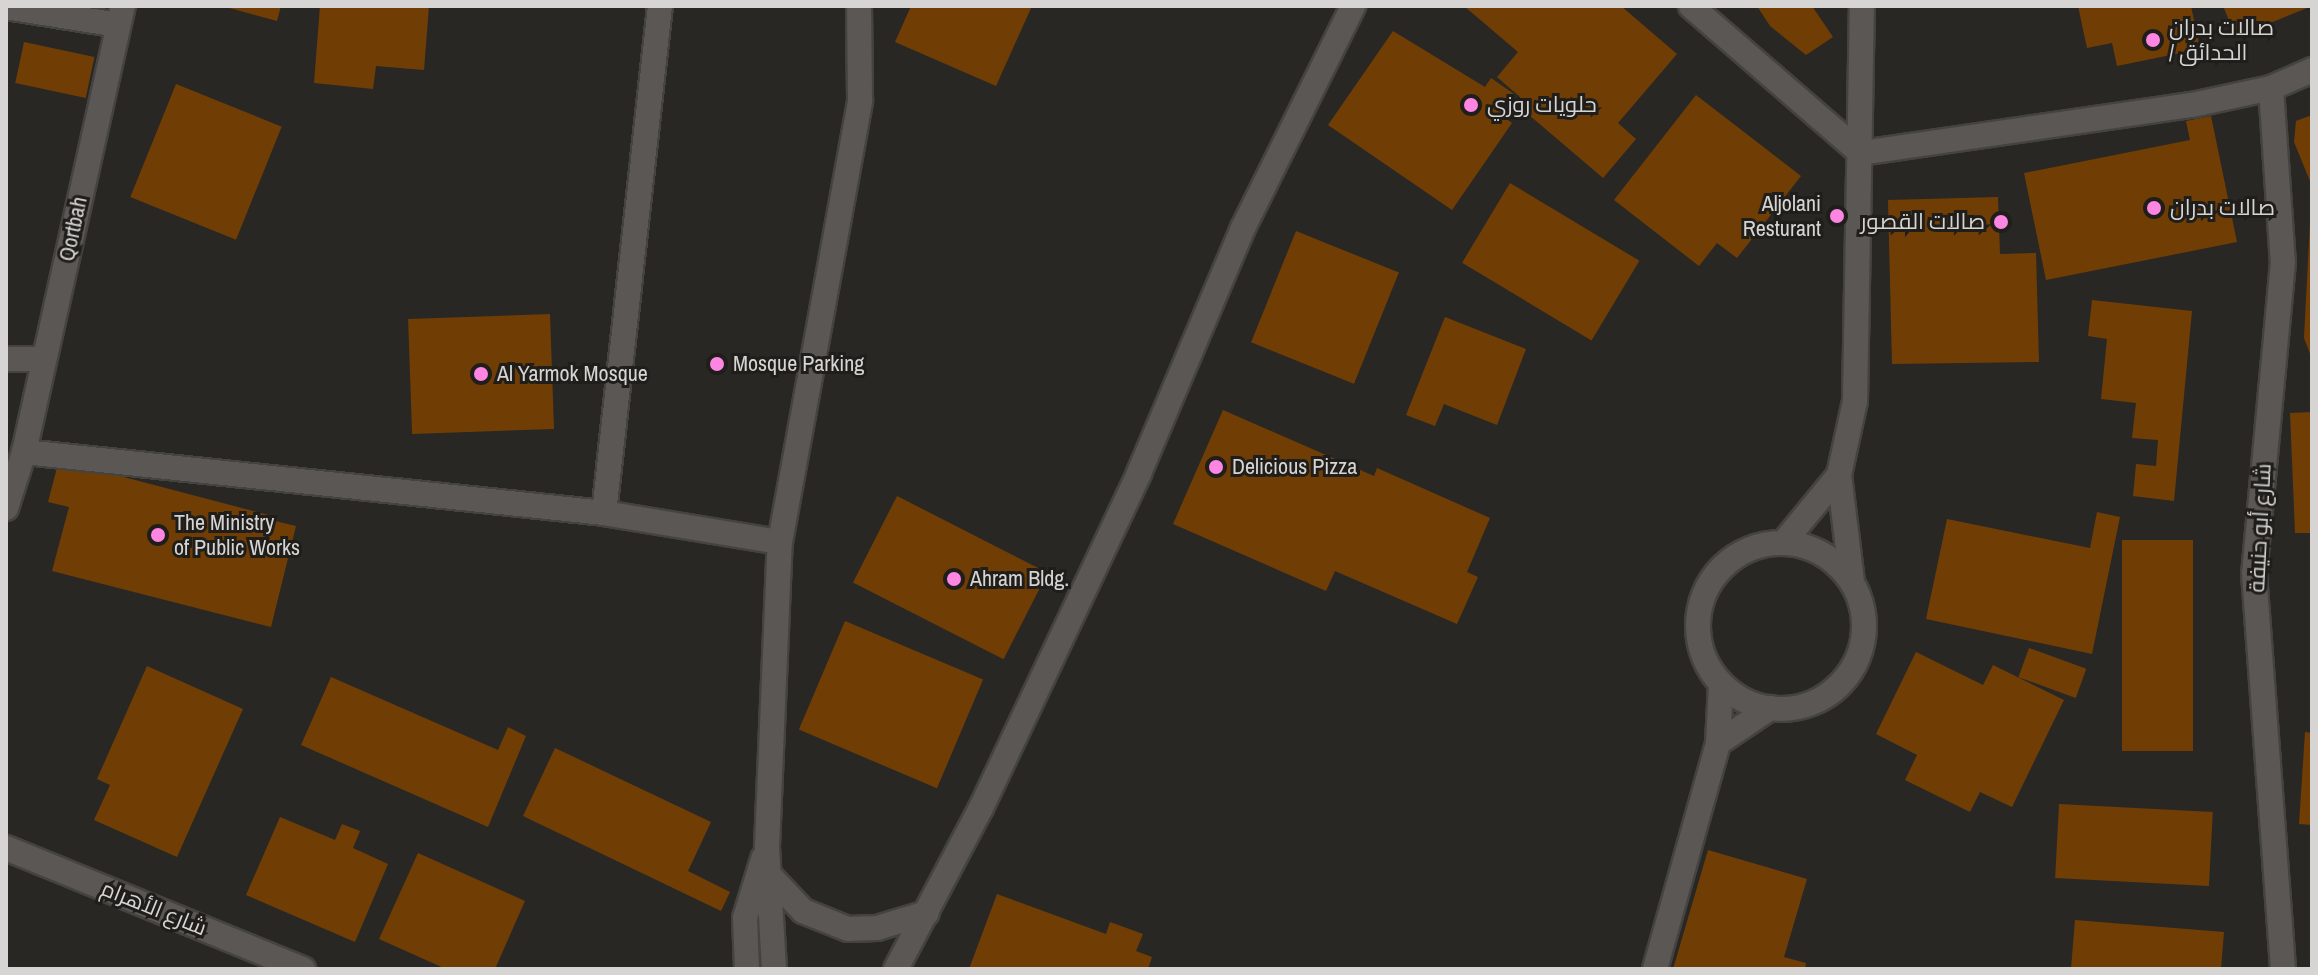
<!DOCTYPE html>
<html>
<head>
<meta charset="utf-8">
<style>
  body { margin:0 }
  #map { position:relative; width:2318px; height:975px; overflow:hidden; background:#292724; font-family:"Archivo Narrow",Cairo,sans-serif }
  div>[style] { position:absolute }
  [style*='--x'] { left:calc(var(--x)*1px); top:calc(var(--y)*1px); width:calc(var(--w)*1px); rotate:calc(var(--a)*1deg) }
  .building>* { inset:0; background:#703e05; transform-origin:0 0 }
  .roads { filter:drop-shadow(2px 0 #454340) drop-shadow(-2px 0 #454340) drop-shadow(0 2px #454340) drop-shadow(0 -2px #454340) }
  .minor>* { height:24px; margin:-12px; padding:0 12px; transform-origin:12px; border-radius:12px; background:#5a5754 }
  .minor>.ring { margin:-12px; padding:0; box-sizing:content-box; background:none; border:24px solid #5a5754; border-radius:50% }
  .dots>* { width:22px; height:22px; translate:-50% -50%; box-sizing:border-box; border:4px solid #201e1a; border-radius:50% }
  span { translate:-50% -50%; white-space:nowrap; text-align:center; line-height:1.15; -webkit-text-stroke:6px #201e1a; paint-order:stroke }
  .poi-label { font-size:22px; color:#d6d5d3 }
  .left { translate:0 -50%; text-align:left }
  .right { translate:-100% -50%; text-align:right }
  .street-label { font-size:22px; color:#d6d5d3 }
  .frame { position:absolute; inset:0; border:8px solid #d6d5d3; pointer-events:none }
</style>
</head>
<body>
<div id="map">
  <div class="building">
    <i style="clip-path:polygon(222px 6px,281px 6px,277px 21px)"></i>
    <i style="clip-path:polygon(320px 6px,429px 6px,424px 70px,376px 66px,373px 89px,314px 83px)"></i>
    <i style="clip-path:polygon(911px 6px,1032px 6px,996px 86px,895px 42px)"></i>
    <i style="clip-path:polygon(1464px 6px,1621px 6px,1677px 54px,1618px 123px,1636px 139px,1603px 178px,1515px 103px,1520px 97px,1497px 77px,1518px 52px)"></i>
    <i style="clip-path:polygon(1757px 6px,1812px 6px,1833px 37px,1806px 55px,1770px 26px)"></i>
    <i style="clip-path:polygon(2078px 6px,2191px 6px,2200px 49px,2117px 66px,2112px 43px,2087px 48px)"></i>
    <i style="clip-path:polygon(2223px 6px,2312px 6px,2236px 37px)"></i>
    <i style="clip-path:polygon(1393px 31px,1485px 87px,1491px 78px,1514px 94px,1500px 114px,1512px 123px,1452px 210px,1328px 125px)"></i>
    <i style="left:24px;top:42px;width:72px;height:42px;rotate:12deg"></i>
    <i style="left:176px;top:84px;width:114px;height:122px;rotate:22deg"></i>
    <i style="clip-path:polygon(1696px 95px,1801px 176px,1737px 258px,1717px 243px,1699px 266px,1614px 200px)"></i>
    <i style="clip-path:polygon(2312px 115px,2312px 186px,2294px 142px,2296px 121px)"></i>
    <i style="clip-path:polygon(2211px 116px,2237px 242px,2046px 280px,2024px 173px,2190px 140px,2186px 121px)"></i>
    <i style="left:1510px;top:183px;width:151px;height:93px;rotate:31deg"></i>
    <i style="clip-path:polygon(1998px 197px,2000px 254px,2036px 253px,2039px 362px,1892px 364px,1888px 200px)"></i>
    <i style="clip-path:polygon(2310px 221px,2312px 221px,2312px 359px,2304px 338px)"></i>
    <i style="left:1296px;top:231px;width:111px;height:120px;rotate:22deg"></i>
    <i style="clip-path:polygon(2092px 300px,2192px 311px,2174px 501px,2133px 496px,2136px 464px,2156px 466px,2158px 440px,2132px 438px,2136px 403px,2101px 399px,2107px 339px,2088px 336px)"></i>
    <i style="left:550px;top:314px;width:115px;height:142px;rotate:88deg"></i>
    <i style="clip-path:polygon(1445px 317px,1526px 349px,1497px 425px,1444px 404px,1435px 426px,1406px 415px)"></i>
    <i style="clip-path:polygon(1223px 410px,1374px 476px,1377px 468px,1490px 518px,1467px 572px,1478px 577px,1457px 624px,1335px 571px,1326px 591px,1173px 524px)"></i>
    <i style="clip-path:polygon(2312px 412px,2312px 533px,2295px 533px,2290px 413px)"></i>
    <i style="clip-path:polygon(59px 460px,276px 517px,275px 521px,296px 526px,271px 627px,52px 571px,69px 507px,48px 502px)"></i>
    <i style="left:897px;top:496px;width:169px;height:97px;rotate:27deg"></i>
    <i style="clip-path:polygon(2097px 512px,2120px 517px,2092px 654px,1926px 619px,1947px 519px,2090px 548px)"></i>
    <i style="left:2122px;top:540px;width:71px;height:211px"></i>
    <i style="left:845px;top:621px;width:150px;height:118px;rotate:23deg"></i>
    <i style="left:2029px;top:648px;width:61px;height:31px;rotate:20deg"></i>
    <i style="clip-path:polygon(1916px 652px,1983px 685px,1993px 665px,2064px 700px,2012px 807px,1980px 792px,1970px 812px,1905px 780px,1917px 755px,1876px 734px)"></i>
    <i style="clip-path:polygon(147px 666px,243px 709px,177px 857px,94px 820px,110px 785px,97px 779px)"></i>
    <i style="clip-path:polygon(331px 677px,498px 750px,508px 727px,526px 736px,488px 827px,301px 745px)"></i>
    <i style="clip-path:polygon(2305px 732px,2312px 733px,2312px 825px,2299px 824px)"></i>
    <i style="clip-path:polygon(555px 748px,711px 822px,688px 871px,730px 892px,721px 911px,523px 816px)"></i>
    <i style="left:2059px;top:804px;width:154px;height:74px;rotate:3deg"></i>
    <i style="clip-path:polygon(280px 817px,335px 840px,342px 824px,360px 831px,353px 848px,388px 864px,355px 942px,246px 895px)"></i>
    <i style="clip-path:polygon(1708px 850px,1807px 879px,1784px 957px,1806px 963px,1805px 969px,1673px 969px)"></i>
    <i style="clip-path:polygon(418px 853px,525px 901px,495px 969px,446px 969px,379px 939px)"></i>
    <i style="clip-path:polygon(997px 894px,1106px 934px,1110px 922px,1143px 934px,1136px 951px,1152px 957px,1148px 969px,969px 969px)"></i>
    <i style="clip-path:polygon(2075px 920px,2224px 932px,2221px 969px,2071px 969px)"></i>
  </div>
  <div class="roads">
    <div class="minor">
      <i style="--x:1691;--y:6;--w:225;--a:40.9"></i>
      <i style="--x:1861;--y:153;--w:334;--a:-8.3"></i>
      <i style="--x:2192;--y:105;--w:81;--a:-12.1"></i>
      <i style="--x:2271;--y:88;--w:45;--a:-23.7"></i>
      <i style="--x:6;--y:7;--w:113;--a:9.1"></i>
      <i style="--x:2271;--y:88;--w:174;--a:86.1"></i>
      <i style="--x:2283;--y:262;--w:312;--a:95.3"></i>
      <i style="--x:2254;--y:573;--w:397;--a:85.8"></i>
      <i style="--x:6;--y:359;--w:38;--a:0"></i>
      <i style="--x:24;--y:452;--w:457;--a:-77.5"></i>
      <i style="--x:6;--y:508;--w:59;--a:-72.2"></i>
      <i style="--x:24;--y:452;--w:583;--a:6"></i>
      <i style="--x:604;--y:513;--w:178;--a:9.4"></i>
      <i style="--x:604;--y:513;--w:510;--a:-83.7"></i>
      <i style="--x:1784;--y:542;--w:87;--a:-50.6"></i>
      <i class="ring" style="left:1698px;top:543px;width:142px;height:142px"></i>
      <i style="--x:1852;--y:582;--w:108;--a:-96.9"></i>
      <i style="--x:1839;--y:475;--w:76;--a:-77.8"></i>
      <i style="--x:1855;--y:401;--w:395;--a:-89"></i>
      <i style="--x:1718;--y:743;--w:63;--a:-33.9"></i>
      <i style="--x:6;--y:848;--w:321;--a:22.2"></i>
      <i style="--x:769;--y:875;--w:50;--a:46.6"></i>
      <i style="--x:803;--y:911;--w:48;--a:21.8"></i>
      <i style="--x:848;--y:929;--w:29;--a:-2"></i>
      <i style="--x:877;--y:928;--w:52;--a:-16.7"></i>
      <i style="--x:747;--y:969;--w:51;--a:-92.2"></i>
      <i style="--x:745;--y:918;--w:62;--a:-73"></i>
      <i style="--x:774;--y:969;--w:123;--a:-93.3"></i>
      <i style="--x:767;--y:846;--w:304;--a:-87.6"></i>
      <i style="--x:780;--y:542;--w:449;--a:-79.7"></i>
      <i style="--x:860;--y:100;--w:94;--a:-90.6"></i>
      <i style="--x:896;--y:969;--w:182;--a:-62.2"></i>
      <i style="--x:981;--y:808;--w:370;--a:-64.7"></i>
      <i style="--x:1139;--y:473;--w:266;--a:-67"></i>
      <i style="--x:1243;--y:228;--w:248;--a:-63.6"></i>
      <i style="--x:1655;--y:969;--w:235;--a:-74.4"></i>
      <i style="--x:1718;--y:743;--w:59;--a:-87.1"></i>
    </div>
  </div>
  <div class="dots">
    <i style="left:2153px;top:40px;background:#fd86e2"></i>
    <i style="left:1471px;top:105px;background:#fd86e2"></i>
    <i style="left:2154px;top:208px;background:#fd86e2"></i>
    <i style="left:1837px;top:216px;background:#fd86e2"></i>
    <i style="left:2001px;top:222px;background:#fd86e2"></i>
    <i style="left:717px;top:364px;background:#fd86e2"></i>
    <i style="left:481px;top:374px;background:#fd86e2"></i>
    <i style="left:1216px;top:467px;background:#fd86e2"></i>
    <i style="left:158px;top:535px;background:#fd86e2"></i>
    <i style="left:954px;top:579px;background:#fd86e2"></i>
  </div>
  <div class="poi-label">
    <span class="left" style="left:2169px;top:40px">صالات بدران<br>/ الحدائق</span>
    <span class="left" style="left:1487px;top:105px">حلويات روزي</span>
    <span class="right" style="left:1821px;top:216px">Aljolani<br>Resturant</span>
    <span class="left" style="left:2170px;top:208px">صالات بدران</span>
    <span class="right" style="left:1985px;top:222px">صالات القصور</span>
    <span class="left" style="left:733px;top:364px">Mosque Parking</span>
    <span class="left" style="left:497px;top:374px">Al Yarmok Mosque</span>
    <span class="left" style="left:1232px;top:467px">Delicious Pizza</span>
    <span class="left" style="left:174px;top:535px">The Ministry<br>of Public Works</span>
    <span class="left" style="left:970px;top:579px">Ahram Bldg.</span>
  </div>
  <div class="street-label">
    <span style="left:73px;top:229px;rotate:-78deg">Qortbah</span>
    <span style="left:2260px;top:528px;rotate:-87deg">شارع أبو حنيفة</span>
    <span style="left:154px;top:908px;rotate:22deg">شارع الأهرام</span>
  </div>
  <div class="frame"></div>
</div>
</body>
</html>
